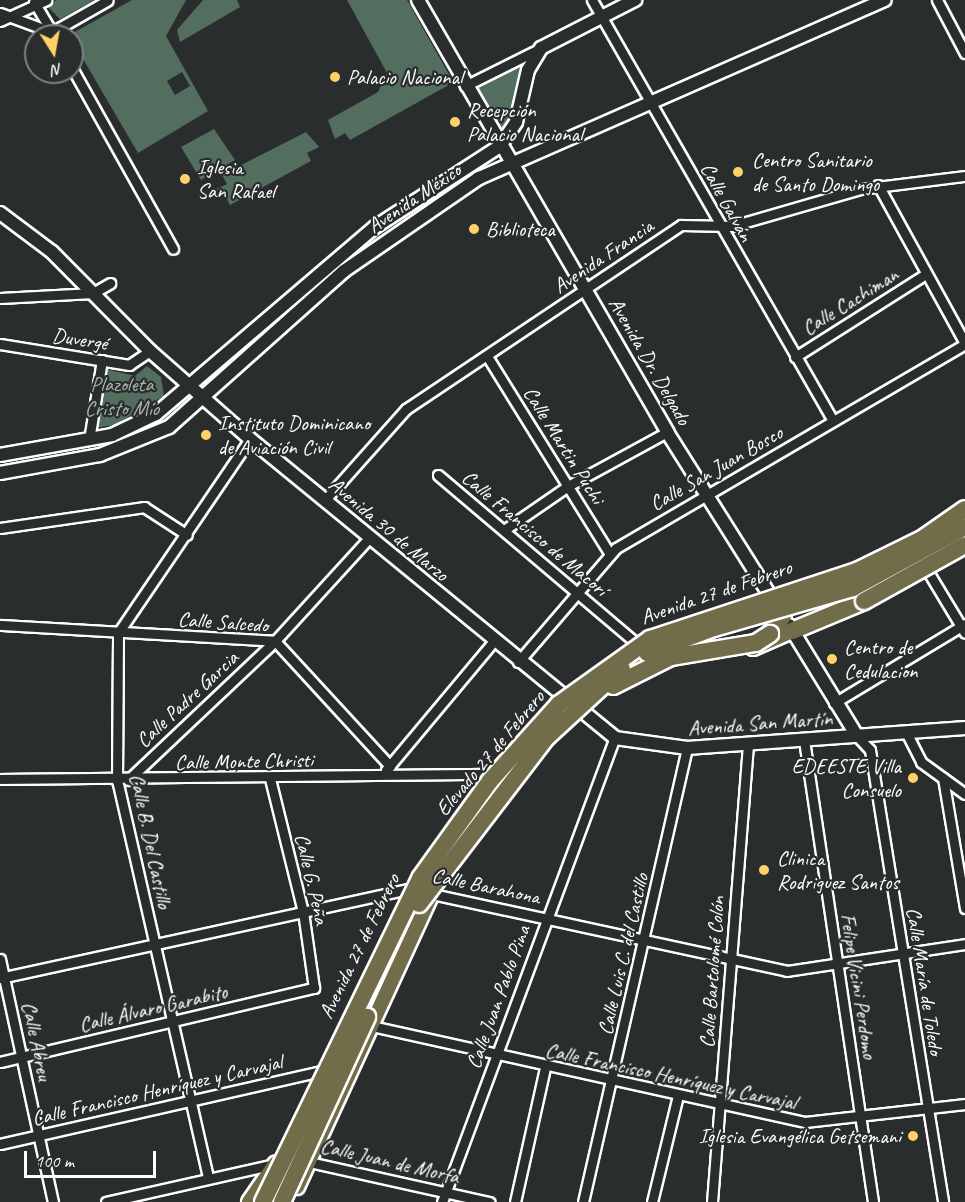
<!DOCTYPE html>
<html>
<head>
<meta charset="utf-8">
<style>
  body { margin:0 }
  #map { position:relative; width:965px; height:1202px; overflow:hidden; background:#2a2d2e; font-family:Caveat,sans-serif }
  div>[style] { position:absolute }
  [style*='--x'] { left:calc(var(--x)*1px); top:calc(var(--y)*1px); width:calc(var(--w)*1px); rotate:calc(var(--a)*1deg) }
  .green>* { inset:0; background:#536e5e }
  .roads { filter:drop-shadow(2px 0 #fff) drop-shadow(-2px 0 #fff) drop-shadow(0 2px #fff) drop-shadow(0 -2px #fff) }
  .minor>* { height:9px; margin:-4.5px; padding:0 4.5px; transform-origin:4.5px; border-radius:4.5px; background:#2a2d2e }
  .secondary>* { height:12px; margin:-6px; padding:0 6px; transform-origin:6px; border-radius:6px; background:#2a2d2e }
  .primary>* { height:14px; margin:-7px; padding:0 7px; transform-origin:7px; border-radius:7px; background:#716d4b }
  .motorway>* { height:16px; margin:-8px; padding:0 8px; transform-origin:8px; border-radius:8px; background:#716d4b }
  .bridges { filter:drop-shadow(2px 0 #fff) drop-shadow(-2px 0 #fff) drop-shadow(0 2px #fff) drop-shadow(0 -2px #fff) }
  .motorway-bridge>* { height:16px; margin:-8px; padding:0 8px; transform-origin:8px; border-radius:8px; background:#716d4b }
  .dots>* { width:16px; height:16px; translate:-50% -50%; box-sizing:border-box; border:3px solid #2a2d2e; border-radius:50% }
  span { translate:-50% -50%; white-space:nowrap; text-align:center; line-height:1.15; -webkit-text-stroke:4.5px #2a2d2e; paint-order:stroke }
  .poi-label { font-size:21px; color:#fff }
  .left { translate:0 -50%; text-align:left }
  .right { translate:-100% -50%; text-align:right }
  .street-label { font-size:21px; color:#fff }
  .park-label { font-size:21px; color:#a9b6ae }
  .north { position:absolute; left:24px; top:24px; width:60px; height:60px; box-sizing:border-box; background:#2a2d2e; border:2px solid #7f8182; border-radius:50%; rotate:169deg; font-size:16px; font-weight:700; line-height:24px; text-align:center; color:#fff }
  .north::after { content:''; display:block; margin:auto; width:21px; height:27px; background:#ffd166; clip-path:polygon(50% 0,100% 100%,50% 72%,0 100%) }
  .scale { position:absolute; left:24px; top:1151px; width:132px; height:27px; box-sizing:border-box; border:3px solid #fff; border-top:0; padding-left:8px; font-size:18px; line-height:21px; white-space:nowrap; color:#fff; -webkit-text-stroke:4px #2a2d2e; paint-order:stroke }
</style>
</head>
<body>
<div id="map">
  <div class="green">
    <i style="clip-path:polygon(56px 0,94px 0,60px 19px,48px 7px)"></i>
    <i style="clip-path:polygon(evenodd,132px 0,186px 0,166px 36px,208px 111px,138px 153px,72px 40px,73px 33px,132px 0,182px 72px,190px 86px,175px 95px,167px 81px,182px 72px)"></i>
    <i style="clip-path:polygon(203px 0,237px 0,240px 7px,180px 42px,177px 30px)"></i>
    <i style="clip-path:polygon(347px 0,407px 0,451px 78px,447px 86px,350px 140px,345px 133px,335px 139px,328px 120px,378px 92px,387px 73px)"></i>
    <i style="clip-path:polygon(528px 57px,517px 109px,499px 140px,468px 88px)"></i>
    <i style="clip-path:polygon(214px 129px,235px 160px,218px 170px,213px 163px,203px 168px,208px 176px,201px 180px,181px 147px)"></i>
    <i style="clip-path:polygon(306px 132px,319px 147px,307px 153px,311px 161px,230px 205px,222px 190px,212px 196px,206px 184px,215px 190px,227px 184px,222px 175px)"></i>
    <i style="clip-path:polygon(147px 366px,161px 377px,164px 396px,114px 425px,94px 428px,101px 368px,135px 376px)"></i>
  </div>
  <div class="roads">
    <div class="minor">
      <i style="--x:592;--y:0;--w:485;--a:60.2"></i>
      <i style="--x:937;--y:0;--w:60;--a:62.2"></i>
      <i style="--x:34;--y:2;--w:37;--a:59"></i>
      <i style="--x:0;--y:13;--w:55;--a:20.1"></i>
      <i style="--x:0;--y:21;--w:51;--a:-24.5"></i>
      <i style="--x:52;--y:32;--w:64;--a:-29.7"></i>
      <i style="--x:72;--y:68;--w:207;--a:60.8"></i>
      <i style="--x:465;--y:86;--w:85;--a:-26.6"></i>
      <i style="--x:878;--y:185;--w:180;--a:61.2"></i>
      <i style="--x:0;--y:298;--w:93;--a:-3.1"></i>
      <i style="--x:93;--y:293;--w:20;--a:-30"></i>
      <i style="--x:0;--y:344;--w:131;--a:9.2"></i>
      <i style="--x:129;--y:365;--w:25;--a:-34"></i>
      <i style="--x:487;--y:356;--w:232;--a:58.2"></i>
      <i style="--x:795;--y:357;--w:153;--a:-32.4"></i>
      <i style="--x:89;--y:440;--w:81;--a:-80.8"></i>
      <i style="--x:438;--y:475;--w:258;--a:40.3"></i>
      <i style="--x:324;--y:501;--w:123;--a:-48.3"></i>
      <i style="--x:406;--y:409;--w:331;--a:-33.8"></i>
      <i style="--x:681;--y:225;--w:51;--a:1.1"></i>
      <i style="--x:732;--y:226;--w:133;--a:-16.1"></i>
      <i style="--x:860;--y:189;--w:106;--a:-7.1"></i>
      <i style="--x:0;--y:528;--w:146;--a:-8.3"></i>
      <i style="--x:144;--y:507;--w:51;--a:33.1"></i>
      <i style="--x:504;--y:530;--w:78;--a:-34.5"></i>
      <i style="--x:568;--y:486;--w:113;--a:-28.6"></i>
      <i style="--x:924;--y:565;--w:79;--a:58.9"></i>
      <i style="--x:0;--y:625;--w:275;--a:3.3"></i>
      <i style="--x:275;--y:641;--w:170;--a:47.4"></i>
      <i style="--x:518;--y:662;--w:150;--a:-49.3"></i>
      <i style="--x:616;--y:548;--w:404;--a:-30.3"></i>
      <i style="--x:834;--y:703;--w:153;--a:-31.1"></i>
      <i style="--x:906;--y:732;--w:34;--a:63"></i>
      <i style="--x:921;--y:762;--w:54;--a:36"></i>
      <i style="--x:857;--y:736;--w:19;--a:47"></i>
      <i style="--x:870;--y:750;--w:458;--a:80.8"></i>
      <i style="--x:804;--y:740;--w:467;--a:81.5"></i>
      <i style="--x:386;--y:770;--w:167;--a:-50.1"></i>
      <i style="--x:943;--y:778;--w:132;--a:80.4"></i>
      <i style="--x:0;--y:779;--w:488;--a:-0.6"></i>
      <i style="--x:128;--y:780;--w:202;--a:-43.4"></i>
      <i style="--x:275;--y:641;--w:138;--a:-47.6"></i>
      <i style="--x:0;--y:959;--w:249;--a:77.7"></i>
      <i style="--x:0;--y:978;--w:419;--a:-12.3"></i>
      <i style="--x:409;--y:889;--w:387;--a:12.2"></i>
      <i style="--x:787;--y:971;--w:180;--a:-8.6"></i>
      <i style="--x:372;--y:1026;--w:444;--a:12.5"></i>
      <i style="--x:805;--y:1122;--w:161;--a:-6.4"></i>
      <i style="--x:0;--y:1062;--w:323;--a:-13.3"></i>
      <i style="--x:314;--y:988;--w:77;--a:-98.2"></i>
      <i style="--x:303;--y:912;--w:137;--a:-103.9"></i>
      <i style="--x:0;--y:1144;--w:330;--a:-12.8"></i>
      <i style="--x:305;--y:1161;--w:189;--a:12.6"></i>
      <i style="--x:208;--y:1177;--w:406;--a:-102.9"></i>
      <i style="--x:117;--y:781;--w:148;--a:-89.6"></i>
      <i style="--x:118;--y:633;--w:235;--a:-55.8"></i>
      <i style="--x:106;--y:1202;--w:177;--a:-12.7"></i>
      <i style="--x:442;--y:1202;--w:495;--a:-69.6"></i>
      <i style="--x:515;--y:1202;--w:137;--a:-77.4"></i>
      <i style="--x:583;--y:1202;--w:466;--a:-77.1"></i>
      <i style="--x:652;--y:1202;--w:110;--a:-76.3"></i>
      <i style="--x:712;--y:1202;--w:458;--a:-85.5"></i>
    </div>
    <div class="secondary">
      <i style="--x:418;--y:0;--w:499;--a:60"></i>
      <i style="--x:667;--y:432;--w:204;--a:57.8"></i>
      <i style="--x:0;--y:213;--w:65;--a:36.9"></i>
      <i style="--x:52;--y:252;--w:139;--a:45.3"></i>
      <i style="--x:150;--y:351;--w:133;--a:41.3"></i>
      <i style="--x:250;--y:439;--w:472;--a:39.3"></i>
      <i style="--x:615;--y:738;--w:73;--a:7.9"></i>
      <i style="--x:687;--y:748;--w:279;--a:-4.1"></i>
      <i style="--x:0;--y:455;--w:114;--a:-10.1"></i>
      <i style="--x:112;--y:435;--w:49;--a:-25.5"></i>
      <i style="--x:156;--y:414;--w:288;--a:-40.5"></i>
      <i style="--x:375;--y:227;--w:149;--a:-32.9"></i>
      <i style="--x:500;--y:146;--w:29;--a:-56"></i>
      <i style="--x:516;--y:122;--w:53;--a:-77"></i>
      <i style="--x:528;--y:70;--w:26;--a:-59"></i>
      <i style="--x:541;--y:48;--w:106;--a:-27.1"></i>
      <i style="--x:0;--y:473;--w:102;--a:-10.2"></i>
      <i style="--x:100;--y:455;--w:74;--a:-22.1"></i>
      <i style="--x:169;--y:427;--w:234;--a:-41.7"></i>
      <i style="--x:344;--y:271;--w:164;--a:-34.6"></i>
      <i style="--x:479;--y:178;--w:443;--a:-23.7"></i>
      <i style="--x:789;--y:625;--w:130;--a:58.5"></i>
    </div>
    <div class="primary">
      <i style="--x:753;--y:648;--w:43;--a:-23.6"></i>
      <i style="--x:297;--y:1187;--w:323;--a:-65.3"></i>
      <i style="--x:249;--y:1202;--w:47;--a:-55.3"></i>
    </div>
    <div class="motorway">
      <i style="--x:792;--y:631;--w:78;--a:-22.6"></i>
      <i style="--x:770;--y:634;--w:22;--a:-54"></i>
    </div>
  </div>
  <div class="bridges">
    <div class="motorway-bridge">
      <i style="--x:864;--y:601;--w:115;--a:-29"></i>
      <i style="--x:647;--y:653;--w:72;--a:-20.5"></i>
      <i style="--x:714;--y:628;--w:145;--a:-16.1"></i>
      <i style="--x:853;--y:588;--w:128;--a:-28.6"></i>
      <i style="--x:613;--y:686;--w:65;--a:-26.6"></i>
      <i style="--x:671;--y:657;--w:86;--a:-9.4"></i>
      <i style="--x:756;--y:643;--w:17;--a:-33"></i>
      <i style="--x:419;--y:904;--w:209;--a:-52.6"></i>
      <i style="--x:546;--y:738;--w:103;--a:-42.6"></i>
      <i style="--x:263;--y:1202;--w:361;--a:-64.1"></i>
      <i style="--x:421;--y:877;--w:118;--a:-54.3"></i>
      <i style="--x:490;--y:781;--w:103;--a:-48.1"></i>
      <i style="--x:559;--y:704;--w:112;--a:-35.5"></i>
      <i style="--x:650;--y:639;--w:218;--a:-18.2"></i>
      <i style="--x:857;--y:571;--w:72;--a:-26.2"></i>
      <i style="--x:922;--y:539;--w:52;--a:-34.9"></i>
      <i style="--x:282;--y:1202;--w:204;--a:-65.3"></i>
    </div>
  </div>
  <div class="dots">
    <i style="left:335px;top:77px;background:#ffd166"></i>
    <i style="left:455px;top:122px;background:#ffd166"></i>
    <i style="left:738px;top:172px;background:#ffd166"></i>
    <i style="left:185px;top:179px;background:#ffd166"></i>
    <i style="left:474px;top:229px;background:#ffd166"></i>
    <i style="left:206px;top:435px;background:#ffd166"></i>
    <i style="left:832px;top:659px;background:#ffd166"></i>
    <i style="left:913px;top:778px;background:#ffd166"></i>
    <i style="left:764px;top:870px;background:#ffd166"></i>
    <i style="left:913px;top:1136px;background:#ffd166"></i>
  </div>
  <div class="poi-label">
    <span class="left" style="left:347px;top:77px">Palacio Nacional</span>
    <span class="left" style="left:467px;top:122px">Recepción<br>Palacio Nacional</span>
    <span class="left" style="left:752px;top:172px">Centro Sanitario<br>de Santo Domingo</span>
    <span class="left" style="left:197px;top:179px">Iglesia<br>San Rafael</span>
    <span class="left" style="left:486px;top:229px">Biblioteca</span>
    <span class="left" style="left:218px;top:435px">Instituto Dominicano<br>de Aviación Civil</span>
    <span class="left" style="left:844px;top:659px">Centro de<br>Cedulacion</span>
    <span class="right" style="left:901px;top:778px">EDEESTE Villa<br>Consuelo</span>
    <span class="left" style="left:777px;top:870px">Clinica<br>Rodriguez Santos</span>
    <span class="right" style="left:901px;top:1136px">Iglesia Evangélica Getsemani</span>
  </div>
  <div class="street-label">
    <span style="left:414px;top:198px;rotate:-34deg">Avenida México</span>
    <span style="left:727px;top:202px;rotate:61deg">Calle Galván</span>
    <span style="left:603px;top:256px;rotate:-34deg">Avenida Francia</span>
    <span style="left:850px;top:301px;rotate:-32deg">Calle Cachiman</span>
    <span style="left:80px;top:339px;rotate:9deg">Duvergé</span>
    <span style="left:650px;top:361px;rotate:60deg">Avenida Dr. Delgado</span>
    <span style="left:564px;top:445px;rotate:58deg">Calle Martin Puchi</span>
    <span style="left:716px;top:468px;rotate:-30deg">Calle San Juan Bosco</span>
    <span style="left:389px;top:529px;rotate:40deg">Avenida 30 de Marzo</span>
    <span style="left:535px;top:533px;rotate:40deg">Calle Francisco de Macorí</span>
    <span style="left:716px;top:592px;rotate:-19deg">Avenida 27 de Febrero</span>
    <span style="left:223px;top:622px;rotate:4deg">Calle Salcedo</span>
    <span style="left:187px;top:699px;rotate:-43deg">Calle Padre Garcia</span>
    <span style="left:760px;top:723px;rotate:-4deg">Avenida San Martín</span>
    <span style="left:490px;top:753px;rotate:-50deg">Elevado 27 de Febrero</span>
    <span style="left:244px;top:761px;rotate:-1deg">Calle Monte Christi</span>
    <span style="left:151px;top:841px;rotate:78deg">Calle B. Del Castillo</span>
    <span style="left:312px;top:879px;rotate:77deg">Calle G. Peña</span>
    <span style="left:486px;top:886px;rotate:12deg">Calle Barahona</span>
    <span style="left:359px;top:946px;rotate:-64deg">Avenida 27 de Febrero</span>
    <span style="left:623px;top:954px;rotate:-77deg">Calle Luis C. del Castillo</span>
    <span style="left:712px;top:972px;rotate:-86deg">Calle Bartolomé Colón</span>
    <span style="left:925px;top:981px;rotate:81deg">Calle María de Toledo</span>
    <span style="left:859px;top:986px;rotate:81deg">Felipe Vicini Perdomo</span>
    <span style="left:498px;top:997px;rotate:-70deg">Calle Juan Pablo Pina</span>
    <span style="left:153px;top:1008px;rotate:-13deg">Calle Álvaro Garabito</span>
    <span style="left:37px;top:1041px;rotate:78deg">Calle Abreu</span>
    <span style="left:671px;top:1076px;rotate:12deg">Calle Francisco Henríquez y Carvajal</span>
    <span style="left:157px;top:1090px;rotate:-13deg">Calle Francisco Henríquez y Carvajal</span>
    <span style="left:390px;top:1161px;rotate:13deg">Calle Juan de Morfa</span>
  </div>
  <div class="park-label">
    <span style="left:122px;top:396px">Plazoleta<br>Cristo Mío</span>
  </div>
  <div class="north">N</div>
  <div class="scale">100 m</div>
</div>
</body>
</html>
